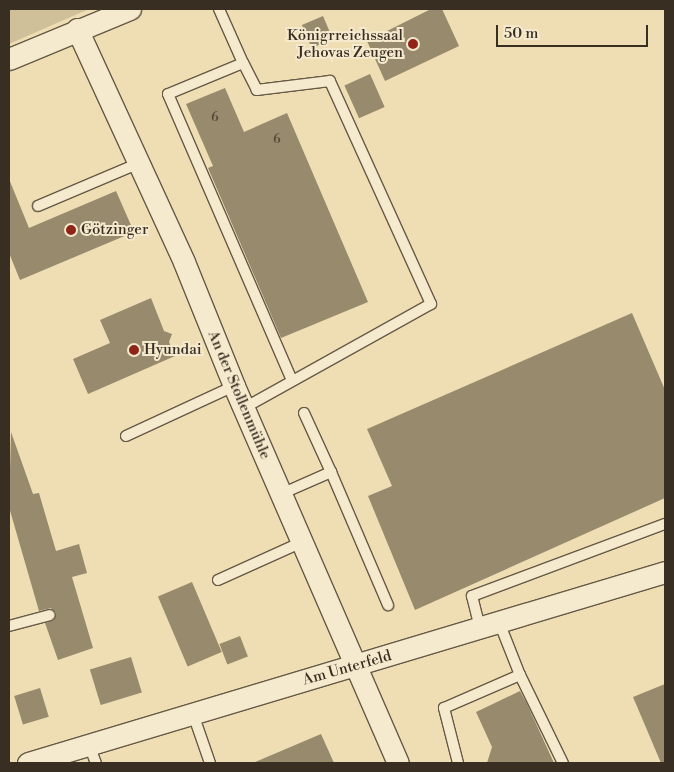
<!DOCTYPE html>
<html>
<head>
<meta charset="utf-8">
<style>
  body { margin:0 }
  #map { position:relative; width:674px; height:772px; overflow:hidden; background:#efdeb3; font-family:"Libre Bodoni",serif }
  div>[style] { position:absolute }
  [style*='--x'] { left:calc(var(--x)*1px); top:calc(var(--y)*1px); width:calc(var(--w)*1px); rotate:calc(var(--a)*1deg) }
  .green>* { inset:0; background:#d0c09a }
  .building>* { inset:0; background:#978a6d; transform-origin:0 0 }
  .roads { filter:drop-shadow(1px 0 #665a46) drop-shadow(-1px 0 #665a46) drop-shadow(0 1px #665a46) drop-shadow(0 -1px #665a46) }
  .lane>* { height:10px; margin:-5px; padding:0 5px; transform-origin:5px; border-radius:5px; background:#f5eace }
  .street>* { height:21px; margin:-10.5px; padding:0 10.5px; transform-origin:10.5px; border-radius:10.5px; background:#f5eace }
  .dots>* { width:14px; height:14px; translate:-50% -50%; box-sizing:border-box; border:2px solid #f5eace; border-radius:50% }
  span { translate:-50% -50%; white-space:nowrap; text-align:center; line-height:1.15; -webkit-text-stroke:4px #f5eace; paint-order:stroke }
  .number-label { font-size:12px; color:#504535 }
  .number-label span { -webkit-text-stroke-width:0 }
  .poi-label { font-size:15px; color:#382e22 }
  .right { translate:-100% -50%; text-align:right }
  .left { translate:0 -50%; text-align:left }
  .street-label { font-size:15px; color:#382e22 }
  .frame { position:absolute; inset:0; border:10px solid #382e22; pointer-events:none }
  .scale { position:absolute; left:496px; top:25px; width:152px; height:22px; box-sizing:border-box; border:2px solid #382e22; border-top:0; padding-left:6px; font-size:15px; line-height:18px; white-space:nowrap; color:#382e22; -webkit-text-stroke:4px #f5eace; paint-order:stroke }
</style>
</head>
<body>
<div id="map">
  <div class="green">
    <i style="clip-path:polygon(9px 9px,89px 9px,9px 44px)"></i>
  </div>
  <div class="building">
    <i style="clip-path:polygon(431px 9px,442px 9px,459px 46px,385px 81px,367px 41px)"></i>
    <i style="left:323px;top:16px;width:25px;height:23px;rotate:67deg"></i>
    <i style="left:370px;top:74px;width:36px;height:28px;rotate:66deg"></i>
    <i style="clip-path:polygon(225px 88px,244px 132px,287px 113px,368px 302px,281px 338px,208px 168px,213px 166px,186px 104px)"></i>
    <i style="clip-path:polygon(9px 179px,29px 228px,116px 191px,134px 232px,20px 280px,9px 253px)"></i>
    <i style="clip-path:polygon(151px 298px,164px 331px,172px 334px,169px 342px,175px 356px,88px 394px,73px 359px,110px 343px,100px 320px)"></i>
    <i style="clip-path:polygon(632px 313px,665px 390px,665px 498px,415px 610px,368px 496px,392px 486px,367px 429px)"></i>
    <i style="clip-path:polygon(11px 432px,33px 494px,39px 493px,56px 551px,79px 544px,87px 573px,72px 577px,93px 648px,58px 660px,45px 623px,54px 620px,56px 613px,51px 608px,39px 611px,9px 507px)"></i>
    <i style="left:192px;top:582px;width:76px;height:37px;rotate:67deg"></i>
    <i style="left:240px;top:636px;width:22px;height:22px;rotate:69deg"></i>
    <i style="left:131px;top:657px;width:37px;height:43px;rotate:73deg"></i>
    <i style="clip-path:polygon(665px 684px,665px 763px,661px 763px,633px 697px)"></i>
    <i style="left:40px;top:688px;width:30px;height:27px;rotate:73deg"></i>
    <i style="clip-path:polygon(520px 691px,527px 704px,554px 763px,487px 763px,492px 747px,476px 712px)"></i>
    <i style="clip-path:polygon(321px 734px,334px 763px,253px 763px)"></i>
  </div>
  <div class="roads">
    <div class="lane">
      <i style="--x:219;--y:9;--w:59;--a:66"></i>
      <i style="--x:38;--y:206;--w:108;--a:-23"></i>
      <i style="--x:244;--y:408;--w:214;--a:-29.1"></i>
      <i style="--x:431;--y:304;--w:245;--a:-114.4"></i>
      <i style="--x:330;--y:81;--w:74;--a:173"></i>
      <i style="--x:257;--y:90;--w:30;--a:-117"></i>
      <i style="--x:243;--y:63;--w:81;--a:157.5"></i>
      <i style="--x:168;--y:94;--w:312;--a:66.6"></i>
      <i style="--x:304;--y:413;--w:65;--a:65.4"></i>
      <i style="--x:126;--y:436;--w:119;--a:-24.8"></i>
      <i style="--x:281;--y:494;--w:55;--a:-23.7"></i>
      <i style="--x:331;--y:472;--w:145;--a:66.8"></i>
      <i style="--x:218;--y:580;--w:92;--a:-24.3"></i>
      <i style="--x:499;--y:622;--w:57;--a:68.4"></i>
      <i style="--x:9;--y:626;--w:42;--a:-15"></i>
      <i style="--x:480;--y:628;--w:33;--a:-104"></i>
      <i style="--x:472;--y:596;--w:206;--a:-20.5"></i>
      <i style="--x:193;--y:714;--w:52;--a:70.9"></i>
      <i style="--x:89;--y:745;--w:19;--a:69"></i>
      <i style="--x:458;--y:763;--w:57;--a:-104.3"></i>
      <i style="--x:444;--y:708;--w:83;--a:-23.5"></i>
      <i style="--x:520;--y:675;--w:98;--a:64"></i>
    </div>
    <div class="street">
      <i style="--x:77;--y:29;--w:256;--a:65.3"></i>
      <i style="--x:184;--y:262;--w:134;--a:68"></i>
      <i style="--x:234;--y:386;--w:411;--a:66.5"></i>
      <i style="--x:9;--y:59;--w:131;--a:-22.5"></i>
      <i style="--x:28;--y:763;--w:665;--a:-16.69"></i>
    </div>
  </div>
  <div class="dots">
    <i style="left:413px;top:44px;background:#8f2418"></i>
    <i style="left:71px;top:230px;background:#8f2418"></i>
    <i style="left:134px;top:350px;background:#8f2418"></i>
  </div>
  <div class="number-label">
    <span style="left:215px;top:118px">6</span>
    <span style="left:277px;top:140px">6</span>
  </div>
  <div class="poi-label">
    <span class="right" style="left:403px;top:44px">Königrreichssaal<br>Jehovas Zeugen</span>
    <span class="left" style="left:81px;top:230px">Götzinger</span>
    <span class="left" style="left:144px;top:350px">Hyundai</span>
  </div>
  <div class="street-label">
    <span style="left:239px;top:395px;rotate:67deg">An der Stollenmühle</span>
    <span style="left:347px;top:668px;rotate:-16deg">Am Unterfeld</span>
  </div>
  <div class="frame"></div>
  <div class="scale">50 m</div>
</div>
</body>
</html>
